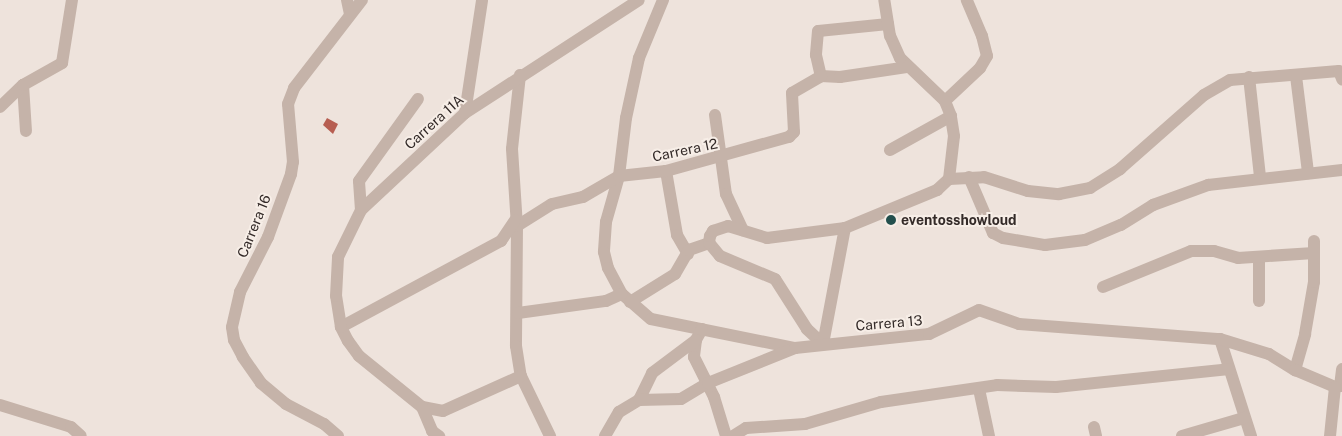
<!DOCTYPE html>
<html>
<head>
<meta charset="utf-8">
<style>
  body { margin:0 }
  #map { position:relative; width:1342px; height:436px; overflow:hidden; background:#eee3dc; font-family:"Public Sans",sans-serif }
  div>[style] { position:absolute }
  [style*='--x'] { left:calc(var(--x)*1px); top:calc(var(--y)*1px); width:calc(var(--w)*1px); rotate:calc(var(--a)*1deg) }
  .building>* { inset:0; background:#b75e51 }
  .minor>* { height:12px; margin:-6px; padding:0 6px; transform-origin:6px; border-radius:6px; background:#c5b3a9 }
  .dots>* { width:14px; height:14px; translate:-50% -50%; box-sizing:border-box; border:2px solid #f7eee7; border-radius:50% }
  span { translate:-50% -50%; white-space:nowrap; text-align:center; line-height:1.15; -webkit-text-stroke:4px #f7eee7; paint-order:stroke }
  .street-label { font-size:14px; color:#332a28 }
  .poi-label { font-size:14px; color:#332a28; font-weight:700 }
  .left { translate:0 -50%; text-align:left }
</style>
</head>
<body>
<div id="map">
  <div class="building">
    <i style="clip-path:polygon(327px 118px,338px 124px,333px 134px,323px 125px)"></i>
  </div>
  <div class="minor">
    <i style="--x:347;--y:0;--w:14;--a:78"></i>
    <i style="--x:663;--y:0;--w:63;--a:112.5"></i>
    <i style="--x:639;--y:58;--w:61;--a:102.2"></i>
    <i style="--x:626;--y:118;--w:58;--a:96.9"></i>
    <i style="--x:619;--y:176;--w:48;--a:105.8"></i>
    <i style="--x:606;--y:222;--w:30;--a:94"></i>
    <i style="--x:604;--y:252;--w:16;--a:76"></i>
    <i style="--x:608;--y:268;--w:30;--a:62"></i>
    <i style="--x:622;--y:294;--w:38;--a:41"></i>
    <i style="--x:651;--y:319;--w:147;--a:11.4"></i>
    <i style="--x:888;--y:24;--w:70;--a:174.3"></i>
    <i style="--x:818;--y:31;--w:24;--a:95"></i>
    <i style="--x:816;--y:55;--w:22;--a:77"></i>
    <i style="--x:821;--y:76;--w:19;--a:3"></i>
    <i style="--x:840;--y:77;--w:69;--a:-8.4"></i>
    <i style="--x:520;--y:75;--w:74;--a:96.2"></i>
    <i style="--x:512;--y:149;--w:77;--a:86.3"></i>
    <i style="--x:517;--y:226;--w:120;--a:90.5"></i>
    <i style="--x:516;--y:346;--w:30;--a:81"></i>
    <i style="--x:521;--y:376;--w:67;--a:64.2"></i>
    <i style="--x:1296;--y:76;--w:98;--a:82.9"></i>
    <i style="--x:1249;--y:77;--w:101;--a:83.7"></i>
    <i style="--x:23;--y:85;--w:46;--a:86.3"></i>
    <i style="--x:945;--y:101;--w:48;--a:-43.3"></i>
    <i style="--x:980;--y:68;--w:14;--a:-60"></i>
    <i style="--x:987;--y:56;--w:21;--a:-104"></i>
    <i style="--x:982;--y:36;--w:39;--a:-113"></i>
    <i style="--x:0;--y:107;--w:32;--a:-44"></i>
    <i style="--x:23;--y:85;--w:45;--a:-29.4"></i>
    <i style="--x:62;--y:63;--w:64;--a:-81"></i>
    <i style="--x:465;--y:113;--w:114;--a:-81.4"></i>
    <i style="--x:715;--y:115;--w:80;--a:82.1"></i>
    <i style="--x:726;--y:194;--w:40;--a:65"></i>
    <i style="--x:890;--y:150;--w:70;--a:-29.1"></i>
    <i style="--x:666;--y:171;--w:65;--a:80.2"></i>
    <i style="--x:677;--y:235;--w:22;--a:60"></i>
    <i style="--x:969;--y:177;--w:61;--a:66.8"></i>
    <i style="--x:993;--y:233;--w:11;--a:27"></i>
    <i style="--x:1003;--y:238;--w:43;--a:9.5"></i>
    <i style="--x:1045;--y:245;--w:40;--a:-7.1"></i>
    <i style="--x:1085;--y:240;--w:39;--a:-23"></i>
    <i style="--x:1121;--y:225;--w:38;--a:-32"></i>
    <i style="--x:1153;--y:205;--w:59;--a:-20"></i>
    <i style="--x:1208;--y:185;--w:135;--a:-6.4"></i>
    <i style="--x:949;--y:179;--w:35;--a:-3"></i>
    <i style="--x:984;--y:177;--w:46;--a:17.7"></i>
    <i style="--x:1028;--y:191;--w:31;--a:6"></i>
    <i style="--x:1059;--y:194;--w:32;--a:-11"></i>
    <i style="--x:1090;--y:188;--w:36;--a:-32"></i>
    <i style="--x:1120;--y:169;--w:112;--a:-41.4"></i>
    <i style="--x:1204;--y:95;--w:30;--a:-30"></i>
    <i style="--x:1230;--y:80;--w:109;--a:-4.7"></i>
    <i style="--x:1339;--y:71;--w:9;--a:69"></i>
    <i style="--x:361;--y:210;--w:29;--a:-94"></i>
    <i style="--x:359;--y:181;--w:101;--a:-54.3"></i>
    <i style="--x:517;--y:226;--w:41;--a:-32.2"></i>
    <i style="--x:552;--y:204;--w:32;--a:-13"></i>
    <i style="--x:583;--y:197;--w:42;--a:-30.3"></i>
    <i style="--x:619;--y:176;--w:47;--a:-6.1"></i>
    <i style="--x:666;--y:171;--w:128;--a:-15.5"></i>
    <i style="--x:789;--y:137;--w:7;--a:-45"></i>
    <i style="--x:794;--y:132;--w:39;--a:-93"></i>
    <i style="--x:792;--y:93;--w:34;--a:-30"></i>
    <i style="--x:1259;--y:258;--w:43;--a:90"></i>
    <i style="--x:1103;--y:287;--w:95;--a:-22.2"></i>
    <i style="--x:1191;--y:251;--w:23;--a:0"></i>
    <i style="--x:1214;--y:251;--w:25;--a:16"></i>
    <i style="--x:1238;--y:258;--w:76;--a:-3.8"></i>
    <i style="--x:630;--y:302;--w:53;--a:-31.9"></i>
    <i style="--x:675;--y:274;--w:28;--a:-60"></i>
    <i style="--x:689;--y:250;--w:21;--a:-19"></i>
    <i style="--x:518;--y:313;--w:89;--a:-7.8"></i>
    <i style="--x:606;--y:301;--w:17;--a:-24"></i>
    <i style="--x:341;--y:327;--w:182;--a:-28.3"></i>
    <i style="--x:501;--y:241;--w:25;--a:-56"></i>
    <i style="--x:702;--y:329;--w:13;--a:119"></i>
    <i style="--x:696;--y:340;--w:17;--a:97"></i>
    <i style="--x:694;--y:357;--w:45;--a:63.4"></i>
    <i style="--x:714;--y:397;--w:41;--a:72.9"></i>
    <i style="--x:1220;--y:339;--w:102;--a:72.3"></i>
    <i style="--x:823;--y:344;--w:22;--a:-137"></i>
    <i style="--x:807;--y:329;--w:59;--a:-122.6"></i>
    <i style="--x:775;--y:279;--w:60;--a:-157.3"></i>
    <i style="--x:720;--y:256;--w:17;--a:-130"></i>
    <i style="--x:709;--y:243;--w:7;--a:-82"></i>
    <i style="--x:710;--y:236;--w:6;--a:-59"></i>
    <i style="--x:713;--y:231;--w:16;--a:-18"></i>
    <i style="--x:728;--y:226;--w:41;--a:17.1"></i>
    <i style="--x:767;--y:238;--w:79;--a:-7.3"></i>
    <i style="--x:845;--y:228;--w:100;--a:-22.4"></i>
    <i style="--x:937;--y:190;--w:16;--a:-43"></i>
    <i style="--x:949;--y:179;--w:43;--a:-83.4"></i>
    <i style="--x:954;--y:136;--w:20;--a:-99"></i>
    <i style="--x:951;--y:116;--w:16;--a:-112"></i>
    <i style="--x:945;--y:101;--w:62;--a:-136.3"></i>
    <i style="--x:900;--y:58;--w:24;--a:-114"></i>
    <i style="--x:890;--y:36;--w:36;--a:-99"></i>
    <i style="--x:823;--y:344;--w:118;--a:-79.3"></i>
    <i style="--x:1295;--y:370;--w:37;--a:-74"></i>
    <i style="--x:1305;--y:334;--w:53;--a:-80.2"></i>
    <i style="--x:1314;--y:282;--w:41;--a:-90"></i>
    <i style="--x:521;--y:376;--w:85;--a:155.8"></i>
    <i style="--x:443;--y:411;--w:21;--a:-169"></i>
    <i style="--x:422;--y:407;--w:81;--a:-141"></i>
    <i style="--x:359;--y:356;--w:19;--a:-126"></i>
    <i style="--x:348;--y:341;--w:16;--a:-117"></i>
    <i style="--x:341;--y:327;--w:31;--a:-99"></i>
    <i style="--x:336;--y:296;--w:39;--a:-87"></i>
    <i style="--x:338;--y:257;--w:52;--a:-63.9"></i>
    <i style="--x:361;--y:210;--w:142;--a:-43"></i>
    <i style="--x:465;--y:113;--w:207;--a:-33"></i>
    <i style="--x:1335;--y:387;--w:5;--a:-11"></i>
    <i style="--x:1340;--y:386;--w:17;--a:-83"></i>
    <i style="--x:979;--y:389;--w:48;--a:78"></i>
    <i style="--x:639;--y:400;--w:30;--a:-64"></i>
    <i style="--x:652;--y:373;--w:55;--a:-36.9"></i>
    <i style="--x:0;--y:405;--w:74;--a:17.2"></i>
    <i style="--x:71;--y:427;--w:13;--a:42"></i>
    <i style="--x:422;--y:407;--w:26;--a:67"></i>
    <i style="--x:432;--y:431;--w:9;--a:36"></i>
    <i style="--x:1094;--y:427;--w:9;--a:77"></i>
    <i style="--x:338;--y:436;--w:18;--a:-139"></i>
    <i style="--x:324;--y:424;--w:43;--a:-152.2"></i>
    <i style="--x:286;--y:404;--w:33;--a:-140"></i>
    <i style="--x:261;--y:383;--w:32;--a:-125"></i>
    <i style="--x:243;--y:357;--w:19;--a:-118"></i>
    <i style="--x:234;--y:340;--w:13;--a:-99"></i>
    <i style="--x:232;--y:327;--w:36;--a:-77"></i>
    <i style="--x:240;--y:292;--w:62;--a:-63"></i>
    <i style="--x:268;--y:237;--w:67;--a:-69.9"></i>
    <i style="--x:291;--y:174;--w:12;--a:-81"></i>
    <i style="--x:293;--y:162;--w:58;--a:-94.9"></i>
    <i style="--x:288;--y:104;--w:17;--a:-69"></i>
    <i style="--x:294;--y:88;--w:111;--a:-52.3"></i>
    <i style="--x:605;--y:436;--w:28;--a:-60"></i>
    <i style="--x:619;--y:412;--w:23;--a:-31"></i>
    <i style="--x:639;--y:400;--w:42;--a:-1.4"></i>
    <i style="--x:681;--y:399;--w:31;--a:-31"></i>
    <i style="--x:708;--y:383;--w:94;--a:-21.9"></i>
    <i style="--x:795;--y:348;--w:135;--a:-6"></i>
    <i style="--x:929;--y:334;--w:55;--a:-25.6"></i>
    <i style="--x:979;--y:310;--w:42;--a:19.3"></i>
    <i style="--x:1019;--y:324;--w:202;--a:4.3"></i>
    <i style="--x:1220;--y:339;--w:51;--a:17"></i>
    <i style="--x:1269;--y:354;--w:31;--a:32"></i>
    <i style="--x:1295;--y:370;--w:43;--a:23"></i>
    <i style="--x:733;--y:436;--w:15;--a:-32"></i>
    <i style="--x:746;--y:428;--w:59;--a:-3.9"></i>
    <i style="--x:805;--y:424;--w:79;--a:-16.1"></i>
    <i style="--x:881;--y:402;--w:117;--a:-8.3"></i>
    <i style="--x:997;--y:385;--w:59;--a:1.9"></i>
    <i style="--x:1056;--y:387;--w:174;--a:-5.9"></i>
    <i style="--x:1182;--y:436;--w:65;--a:-16.2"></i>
    <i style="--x:1330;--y:436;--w:49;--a:-84.2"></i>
  </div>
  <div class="dots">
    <i style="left:891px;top:220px;background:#234f4d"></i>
  </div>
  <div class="street-label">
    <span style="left:434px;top:122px;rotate:-42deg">Carrera 11A</span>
    <span style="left:685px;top:150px;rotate:-12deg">Carrera 12</span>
    <span style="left:254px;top:226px;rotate:-68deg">Carrera 16</span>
    <span style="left:889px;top:323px;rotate:-5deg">Carrera 13</span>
  </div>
  <div class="poi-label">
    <span class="left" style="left:901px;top:220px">eventosshowloud</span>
  </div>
</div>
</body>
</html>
